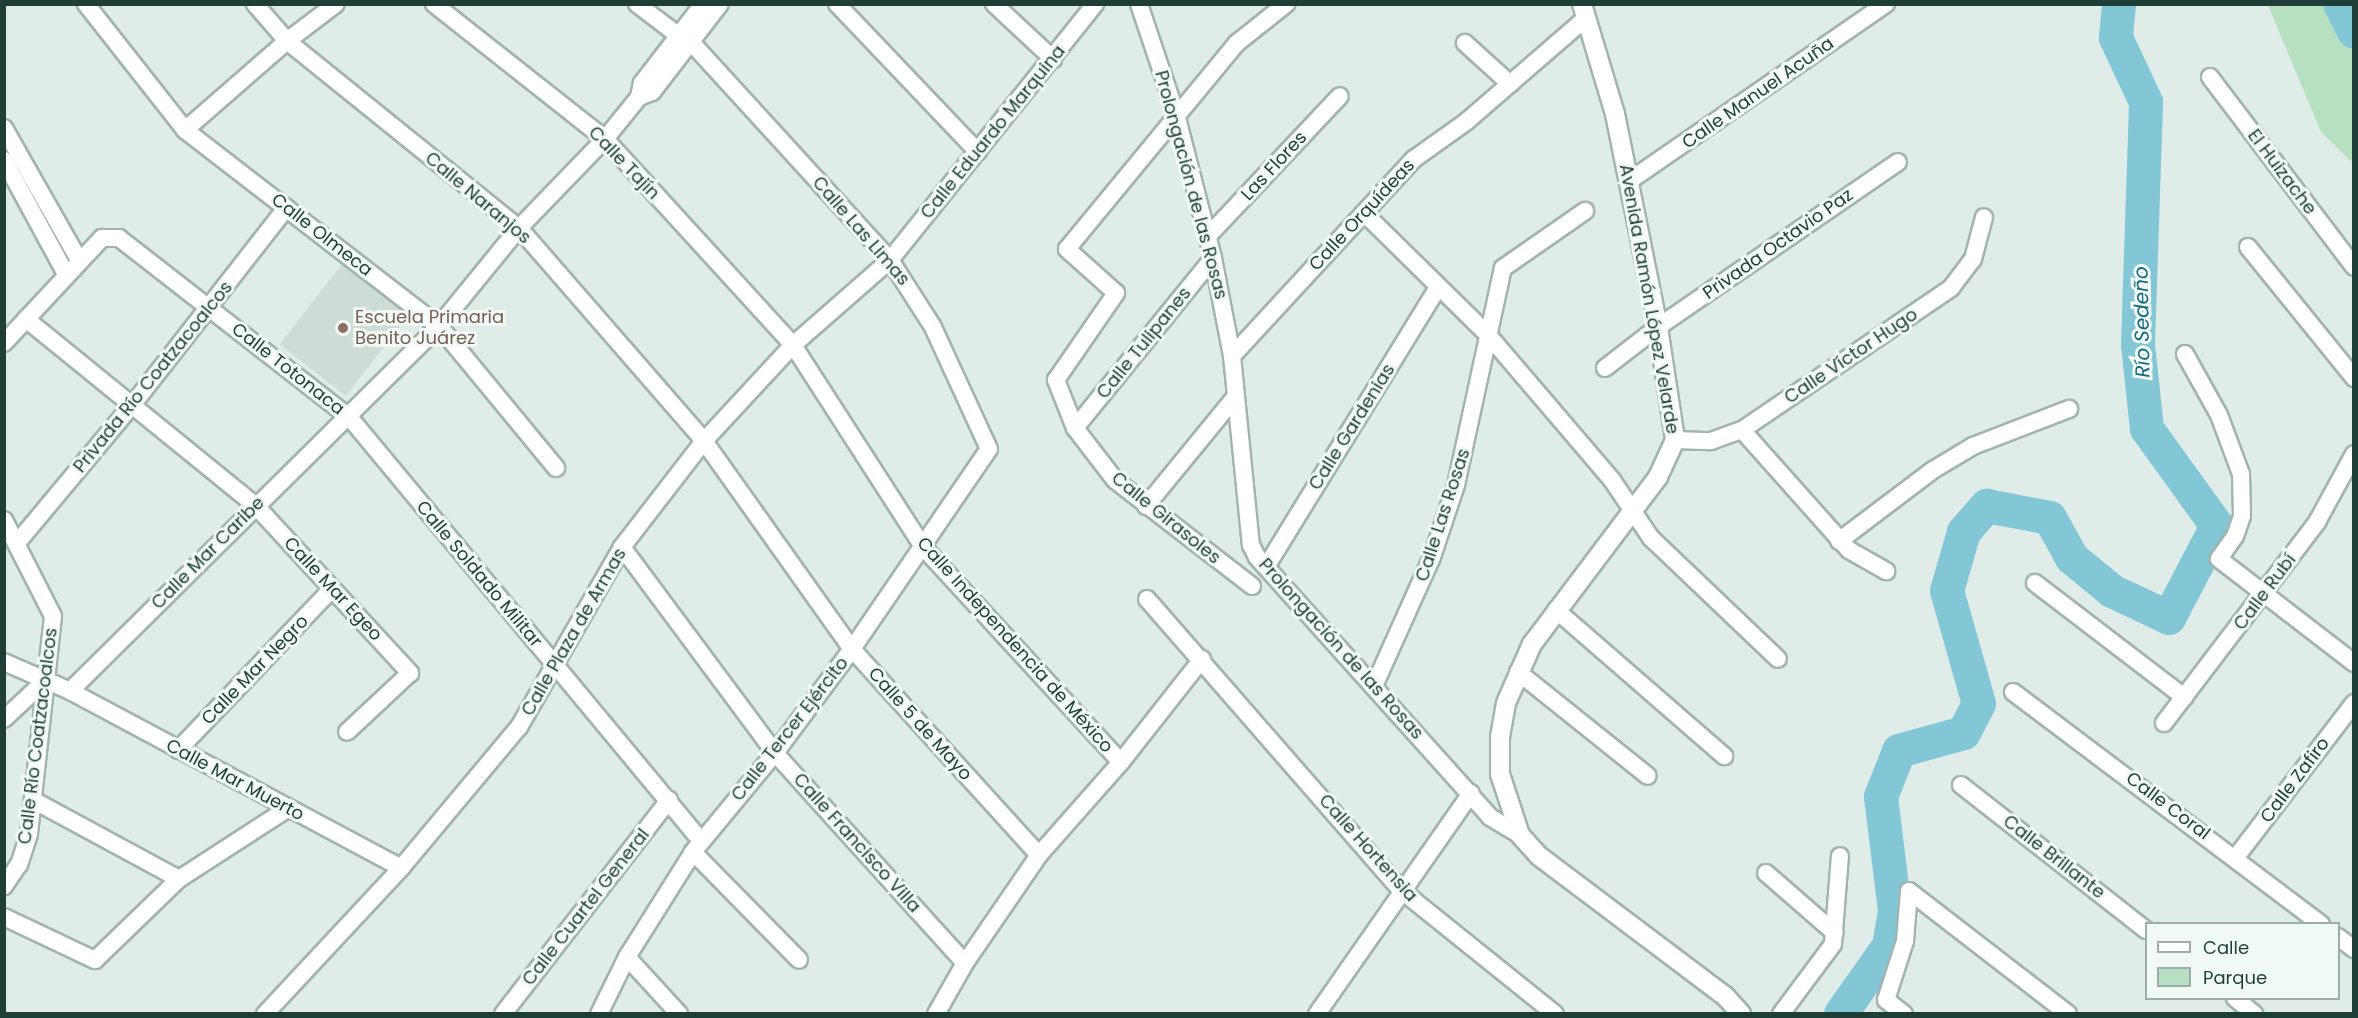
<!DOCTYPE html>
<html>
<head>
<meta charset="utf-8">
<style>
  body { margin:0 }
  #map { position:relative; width:2358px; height:1018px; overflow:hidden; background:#e0ece7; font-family:Poppins,sans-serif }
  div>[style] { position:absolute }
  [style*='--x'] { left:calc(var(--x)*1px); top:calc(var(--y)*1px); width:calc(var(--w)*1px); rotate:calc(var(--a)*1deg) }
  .built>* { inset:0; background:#cedcd6; transform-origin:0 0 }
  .green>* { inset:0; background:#b7e0c3 }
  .river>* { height:34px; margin:-17px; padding:0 17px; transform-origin:17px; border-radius:17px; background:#83c6d6 }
  .roads { filter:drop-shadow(2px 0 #a2b4af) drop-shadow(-2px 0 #a2b4af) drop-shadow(0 2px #a2b4af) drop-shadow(0 -2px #a2b4af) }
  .minor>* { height:16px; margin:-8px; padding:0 8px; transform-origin:8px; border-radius:8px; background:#fff }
  .secondary>* { height:18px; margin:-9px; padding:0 9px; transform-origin:9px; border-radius:9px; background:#fff }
  .dots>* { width:16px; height:16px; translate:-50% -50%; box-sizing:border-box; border:3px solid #f1f9f5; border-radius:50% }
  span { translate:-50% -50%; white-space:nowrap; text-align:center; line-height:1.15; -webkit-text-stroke:6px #f1f9f5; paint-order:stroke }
  .street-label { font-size:18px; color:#1f3e37 }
  .education-label { font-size:18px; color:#785e54 }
  .left { translate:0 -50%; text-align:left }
  .water-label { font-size:20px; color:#14697f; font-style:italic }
  .frame { position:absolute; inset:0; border:6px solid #1f3e37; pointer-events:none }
  .legend { position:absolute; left:2145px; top:922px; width:195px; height:78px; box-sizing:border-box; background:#f1f9f5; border:2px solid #9daea9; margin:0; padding:8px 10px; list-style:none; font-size:18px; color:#1f3e37 }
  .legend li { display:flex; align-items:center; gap:12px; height:30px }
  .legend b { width:30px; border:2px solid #9daea9 }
</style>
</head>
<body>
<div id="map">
  <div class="built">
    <i style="left:343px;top:263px;width:84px;height:103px;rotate:38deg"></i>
  </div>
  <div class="green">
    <i style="clip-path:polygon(2268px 5px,2353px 5px,2353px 163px,2321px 132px)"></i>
  </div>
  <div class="river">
    <i style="--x:2340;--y:4;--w:31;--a:63"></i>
    <i style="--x:1841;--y:1014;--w:83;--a:-54.8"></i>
    <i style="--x:1889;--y:946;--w:36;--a:-80"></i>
    <i style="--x:1895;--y:911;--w:115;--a:-97"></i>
    <i style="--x:1881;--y:797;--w:49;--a:-68.6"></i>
    <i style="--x:1899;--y:751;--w:67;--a:-15.5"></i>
    <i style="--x:1964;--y:733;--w:33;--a:-63"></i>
    <i style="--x:1979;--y:704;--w:117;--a:-105.8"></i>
    <i style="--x:1947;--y:591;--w:61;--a:-73.9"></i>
    <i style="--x:1964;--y:532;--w:35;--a:-49"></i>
    <i style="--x:1987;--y:506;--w:64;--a:10.8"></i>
    <i style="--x:2050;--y:518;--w:46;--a:61.2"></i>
    <i style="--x:2072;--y:558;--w:52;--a:39.5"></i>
    <i style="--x:2112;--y:591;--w:63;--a:25.3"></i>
    <i style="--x:2169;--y:618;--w:104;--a:-62.4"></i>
    <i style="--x:2217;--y:526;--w:120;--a:-125.8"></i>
    <i style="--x:2147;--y:429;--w:84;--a:-96.1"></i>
    <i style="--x:2138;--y:345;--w:243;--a:-88.1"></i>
    <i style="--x:2146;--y:102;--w:71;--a:-115.1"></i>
    <i style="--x:2116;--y:38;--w:34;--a:-85"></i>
  </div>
  <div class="roads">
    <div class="minor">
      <i style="--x:86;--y:4;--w:160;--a:51.8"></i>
      <i style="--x:185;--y:130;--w:321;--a:37.7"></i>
      <i style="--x:439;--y:326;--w:184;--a:50.5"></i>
      <i style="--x:255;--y:4;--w:49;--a:49.1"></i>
      <i style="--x:287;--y:41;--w:298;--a:38.9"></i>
      <i style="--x:519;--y:228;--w:282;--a:49"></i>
      <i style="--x:704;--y:441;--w:255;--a:54.6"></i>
      <i style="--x:852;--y:649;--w:278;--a:47.8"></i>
      <i style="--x:434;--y:4;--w:218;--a:38.3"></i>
      <i style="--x:605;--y:139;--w:279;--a:47.6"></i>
      <i style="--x:793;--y:345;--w:240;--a:57.2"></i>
      <i style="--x:923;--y:547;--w:292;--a:47.4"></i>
      <i style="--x:637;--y:4;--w:53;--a:37.3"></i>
      <i style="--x:837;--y:4;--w:204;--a:46.4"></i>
      <i style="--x:994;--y:4;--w:81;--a:43"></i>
      <i style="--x:1139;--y:4;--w:116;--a:71.4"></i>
      <i style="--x:1176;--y:114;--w:149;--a:75.6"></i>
      <i style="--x:1213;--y:258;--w:100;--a:79"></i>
      <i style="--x:1232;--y:356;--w:190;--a:84.3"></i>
      <i style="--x:1251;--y:545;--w:13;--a:63"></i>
      <i style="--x:1257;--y:557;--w:349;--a:48.1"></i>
      <i style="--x:1490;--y:817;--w:35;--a:31"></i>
      <i style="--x:1465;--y:43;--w:61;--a:42.3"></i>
      <i style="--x:2210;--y:77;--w:238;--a:52.8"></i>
      <i style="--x:639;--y:97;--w:14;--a:-21"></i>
      <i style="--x:652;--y:92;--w:111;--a:-52.3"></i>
      <i style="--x:4;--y:128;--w:152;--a:60.4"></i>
      <i style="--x:185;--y:130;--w:135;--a:-41.1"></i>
      <i style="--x:287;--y:41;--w:61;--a:-37.1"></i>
      <i style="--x:4;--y:160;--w:130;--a:61.5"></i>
      <i style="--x:1629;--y:181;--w:312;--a:-34.6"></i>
      <i style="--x:1364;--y:213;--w:175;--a:44.5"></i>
      <i style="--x:1489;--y:336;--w:189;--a:49.5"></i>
      <i style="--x:1612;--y:480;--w:70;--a:56.1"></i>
      <i style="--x:1651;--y:538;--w:175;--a:43.6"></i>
      <i style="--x:1208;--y:236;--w:192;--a:-46.7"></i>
      <i style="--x:2248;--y:247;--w:169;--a:51"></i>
      <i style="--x:26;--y:319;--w:295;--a:39.1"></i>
      <i style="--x:255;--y:505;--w:229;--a:47.3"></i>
      <i style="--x:410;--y:673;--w:86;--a:136.9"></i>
      <i style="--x:4;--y:343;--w:144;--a:-47"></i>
      <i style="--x:102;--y:238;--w:17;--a:0"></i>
      <i style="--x:119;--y:238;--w:293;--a:37.9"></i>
      <i style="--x:350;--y:418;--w:550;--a:50.31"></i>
      <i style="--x:2185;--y:354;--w:70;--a:60.9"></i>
      <i style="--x:2219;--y:415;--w:63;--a:69.6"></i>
      <i style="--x:2241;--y:474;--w:42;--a:88.6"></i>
      <i style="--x:2242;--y:516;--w:21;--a:109"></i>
      <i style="--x:2235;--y:536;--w:28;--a:125"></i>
      <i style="--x:2219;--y:559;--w:170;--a:37.6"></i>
      <i style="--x:1232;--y:356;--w:268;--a:-47.3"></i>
      <i style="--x:1414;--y:159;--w:65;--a:-35.6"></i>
      <i style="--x:1467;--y:121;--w:157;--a:-40.9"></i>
      <i style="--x:1605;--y:368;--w:67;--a:-37.7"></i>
      <i style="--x:1658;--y:327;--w:291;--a:-34.5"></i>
      <i style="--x:1075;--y:428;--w:219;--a:-50.9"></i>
      <i style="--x:1742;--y:430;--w:161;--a:48.3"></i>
      <i style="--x:1849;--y:550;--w:43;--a:29.6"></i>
      <i style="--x:1675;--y:440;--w:36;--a:2"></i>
      <i style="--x:1711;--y:441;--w:33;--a:-20"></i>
      <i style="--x:1742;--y:430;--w:253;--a:-34.2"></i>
      <i style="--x:1951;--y:288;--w:36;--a:-53"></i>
      <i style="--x:1973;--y:259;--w:43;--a:-75.3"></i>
      <i style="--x:1146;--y:506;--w:142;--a:-50.7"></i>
      <i style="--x:4;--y:520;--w:108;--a:63"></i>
      <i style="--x:53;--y:616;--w:219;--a:96.3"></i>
      <i style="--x:29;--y:834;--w:32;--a:108"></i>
      <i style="--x:19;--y:864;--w:27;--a:124"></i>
      <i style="--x:1839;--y:541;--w:118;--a:-37.1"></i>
      <i style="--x:1933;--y:470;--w:47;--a:-31"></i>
      <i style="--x:1973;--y:446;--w:103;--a:-21.1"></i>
      <i style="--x:17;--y:543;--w:181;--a:-50.2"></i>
      <i style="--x:133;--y:404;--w:249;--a:-52"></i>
      <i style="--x:622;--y:547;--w:257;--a:53.4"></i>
      <i style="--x:775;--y:753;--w:283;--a:47.9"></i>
      <i style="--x:1266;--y:567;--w:329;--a:-58.4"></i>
      <i style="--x:2035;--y:583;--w:188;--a:37.4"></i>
      <i style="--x:1252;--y:586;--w:173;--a:-142.3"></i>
      <i style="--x:1115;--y:480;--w:66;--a:-127.6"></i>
      <i style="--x:1075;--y:428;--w:52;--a:-111.6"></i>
      <i style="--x:1056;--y:380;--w:106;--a:-55.4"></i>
      <i style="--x:1116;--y:293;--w:66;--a:-138.1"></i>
      <i style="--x:1067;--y:249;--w:267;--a:-50.5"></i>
      <i style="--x:1237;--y:43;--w:63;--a:-38.5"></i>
      <i style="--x:1147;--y:599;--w:388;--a:48.9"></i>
      <i style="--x:1402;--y:891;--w:196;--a:38.8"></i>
      <i style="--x:1556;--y:610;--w:223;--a:41"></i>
      <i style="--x:4;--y:662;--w:72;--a:23.7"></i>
      <i style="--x:70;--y:691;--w:375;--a:28.1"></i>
      <i style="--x:1518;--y:672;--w:166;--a:38.7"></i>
      <i style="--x:1374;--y:686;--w:141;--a:-65.8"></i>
      <i style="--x:1432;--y:557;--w:76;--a:-71.6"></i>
      <i style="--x:1456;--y:485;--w:222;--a:-77.8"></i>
      <i style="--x:1503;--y:268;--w:100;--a:-34.8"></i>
      <i style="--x:70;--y:691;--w:519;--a:-44.69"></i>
      <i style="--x:439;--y:326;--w:127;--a:-50.8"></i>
      <i style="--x:519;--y:228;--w:124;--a:-46"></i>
      <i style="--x:605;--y:139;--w:54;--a:-51"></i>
      <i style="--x:639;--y:97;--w:14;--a:-78"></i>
      <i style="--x:642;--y:83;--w:100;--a:-52.3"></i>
      <i style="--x:2013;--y:692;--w:386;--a:37"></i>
      <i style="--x:4;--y:719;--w:57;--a:-42.9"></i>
      <i style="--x:2164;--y:723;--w:253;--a:-52.7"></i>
      <i style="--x:2317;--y:522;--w:77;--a:-61.4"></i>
      <i style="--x:178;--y:750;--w:223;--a:-46.3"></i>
      <i style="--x:1961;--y:785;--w:235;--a:38.1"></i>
      <i style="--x:33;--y:800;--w:166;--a:28.4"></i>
      <i style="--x:693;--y:852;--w:151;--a:45.5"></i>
      <i style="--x:2236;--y:857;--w:194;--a:-52.5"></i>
      <i style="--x:1766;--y:873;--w:91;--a:41"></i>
      <i style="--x:1909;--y:891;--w:201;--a:37.7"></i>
      <i style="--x:4;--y:917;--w:101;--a:25.3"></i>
      <i style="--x:95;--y:960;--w:117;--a:-44"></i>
      <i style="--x:179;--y:879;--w:129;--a:-32.9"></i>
      <i style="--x:2338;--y:937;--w:20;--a:37"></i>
      <i style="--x:627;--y:957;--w:77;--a:47.6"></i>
      <i style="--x:2235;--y:998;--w:25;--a:40"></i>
      <i style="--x:265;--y:1014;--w:200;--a:-47"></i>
      <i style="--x:401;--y:868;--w:184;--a:-50.1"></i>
      <i style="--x:519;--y:727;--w:207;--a:-60.2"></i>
      <i style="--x:622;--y:547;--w:134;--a:-52.3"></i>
      <i style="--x:704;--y:441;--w:131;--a:-47.2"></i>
      <i style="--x:793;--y:345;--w:129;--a:-41.2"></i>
      <i style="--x:890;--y:260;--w:328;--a:-51.3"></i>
      <i style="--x:503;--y:1014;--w:271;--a:-52.2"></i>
      <i style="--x:599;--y:1014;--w:64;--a:-63.8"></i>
      <i style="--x:627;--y:957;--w:124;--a:-57.8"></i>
      <i style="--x:693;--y:852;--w:129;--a:-50.4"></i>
      <i style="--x:775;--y:753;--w:129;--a:-53.5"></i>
      <i style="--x:852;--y:649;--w:242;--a:-55.6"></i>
      <i style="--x:989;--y:449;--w:134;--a:-114.7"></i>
      <i style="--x:933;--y:327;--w:80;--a:-122.7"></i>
      <i style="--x:890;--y:260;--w:295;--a:-132.4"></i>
      <i style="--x:936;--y:1014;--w:59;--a:-60.4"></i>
      <i style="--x:965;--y:963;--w:131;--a:-55.6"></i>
      <i style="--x:1039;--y:855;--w:124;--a:-48.6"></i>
      <i style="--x:1121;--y:762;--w:131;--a:-51.8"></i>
      <i style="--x:1317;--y:1014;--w:269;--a:-55.1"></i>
      <i style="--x:1781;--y:1014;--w:87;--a:-53.4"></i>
      <i style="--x:1833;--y:944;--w:88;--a:-85.5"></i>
      <i style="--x:1904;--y:1014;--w:23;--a:-142"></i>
      <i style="--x:1886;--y:1000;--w:62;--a:-72.1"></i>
      <i style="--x:1905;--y:941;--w:50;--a:-85.4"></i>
    </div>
    <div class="secondary">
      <i style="--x:1582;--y:4;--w:115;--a:73.3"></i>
      <i style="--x:1615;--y:114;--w:217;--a:78.6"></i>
      <i style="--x:1658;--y:327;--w:114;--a:81.4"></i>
      <i style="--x:1675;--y:440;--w:41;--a:114.7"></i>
      <i style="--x:1658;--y:477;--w:209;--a:127"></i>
      <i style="--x:1532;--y:644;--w:64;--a:113.8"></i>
      <i style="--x:1506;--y:703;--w:35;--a:100"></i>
      <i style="--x:1500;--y:737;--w:37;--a:90"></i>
      <i style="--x:1500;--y:774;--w:64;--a:71.8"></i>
      <i style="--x:1520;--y:835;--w:28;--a:48"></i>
      <i style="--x:1539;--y:856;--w:233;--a:37"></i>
      <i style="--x:1725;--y:996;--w:24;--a:48"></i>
    </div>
  </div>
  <div class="dots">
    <i style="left:343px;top:328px;background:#8d6e63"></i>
  </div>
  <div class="street-label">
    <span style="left:1758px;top:93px;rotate:-35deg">Calle Manuel Acuña</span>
    <span style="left:993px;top:132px;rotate:-51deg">Calle Eduardo Marquina</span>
    <span style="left:624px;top:163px;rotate:46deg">Calle Tajín</span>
    <span style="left:1274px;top:166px;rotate:-47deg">Las Flores</span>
    <span style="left:2282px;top:172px;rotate:53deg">El Huizache</span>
    <span style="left:1191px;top:185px;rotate:75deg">Prolongación de las Rosas</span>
    <span style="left:478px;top:198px;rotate:40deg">Calle Naranjos</span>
    <span style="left:1362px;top:215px;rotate:-47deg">Calle Orquídeas</span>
    <span style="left:861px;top:231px;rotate:49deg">Calle Las Limas</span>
    <span style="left:322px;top:235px;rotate:38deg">Calle Olmeca</span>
    <span style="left:1778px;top:244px;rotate:-35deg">Privada Octavio Paz</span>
    <span style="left:1649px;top:299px;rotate:80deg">Avenida Ramón López Velarde</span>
    <span style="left:1144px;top:343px;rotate:-51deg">Calle Tulipanes</span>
    <span style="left:1851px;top:356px;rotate:-34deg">Calle Víctor Hugo</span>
    <span style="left:288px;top:369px;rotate:38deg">Calle Totonaca</span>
    <span style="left:153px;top:377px;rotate:-51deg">Privada Río Coatzacoalcos</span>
    <span style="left:1352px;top:427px;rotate:-58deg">Calle Gardenias</span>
    <span style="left:1443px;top:515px;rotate:-72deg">Calle Las Rosas</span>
    <span style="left:1166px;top:518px;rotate:39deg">Calle Girasoles</span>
    <span style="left:208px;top:553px;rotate:-45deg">Calle Mar Caribe</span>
    <span style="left:479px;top:574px;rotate:50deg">Calle Soldado Militar</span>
    <span style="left:333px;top:589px;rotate:47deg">Calle Mar Egeo</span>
    <span style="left:2265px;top:592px;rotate:-53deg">Calle Rubí</span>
    <span style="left:574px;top:632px;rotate:-60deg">Calle Plaza de Armas</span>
    <span style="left:1015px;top:645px;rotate:48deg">Calle Independencia de México</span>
    <span style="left:1341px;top:649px;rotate:48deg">Prolongación de las Rosas</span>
    <span style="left:255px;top:670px;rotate:-46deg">Calle Mar Negro</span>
    <span style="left:920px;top:724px;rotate:48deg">Calle 5 de Mayo</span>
    <span style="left:790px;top:729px;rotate:-52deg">Calle Tercer Ejército</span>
    <span style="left:38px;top:736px;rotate:-83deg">Calle Río Coatzacoalcos</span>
    <span style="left:235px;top:780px;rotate:28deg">Calle Mar Muerto</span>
    <span style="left:2295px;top:780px;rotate:-53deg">Calle Zafiro</span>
    <span style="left:2168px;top:806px;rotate:37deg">Calle Coral</span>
    <span style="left:857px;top:843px;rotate:48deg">Calle Francisco Villa</span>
    <span style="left:1368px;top:848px;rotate:48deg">Calle Hortensia</span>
    <span style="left:2054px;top:857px;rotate:38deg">Calle Brillante</span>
    <span style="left:586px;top:907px;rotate:-52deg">Calle Cuartel General</span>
  </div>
  <div class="education-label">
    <span class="left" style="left:355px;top:328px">Escuela Primaria<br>Benito Juárez</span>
  </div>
  <div class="water-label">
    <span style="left:2142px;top:322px;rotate:-91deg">Río Sedeño</span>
  </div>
  <div class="frame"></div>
  <ul class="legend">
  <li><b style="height:8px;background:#fff"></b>Calle</li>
  <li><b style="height:16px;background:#b7e0c3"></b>Parque</li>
  </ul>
</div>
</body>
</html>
